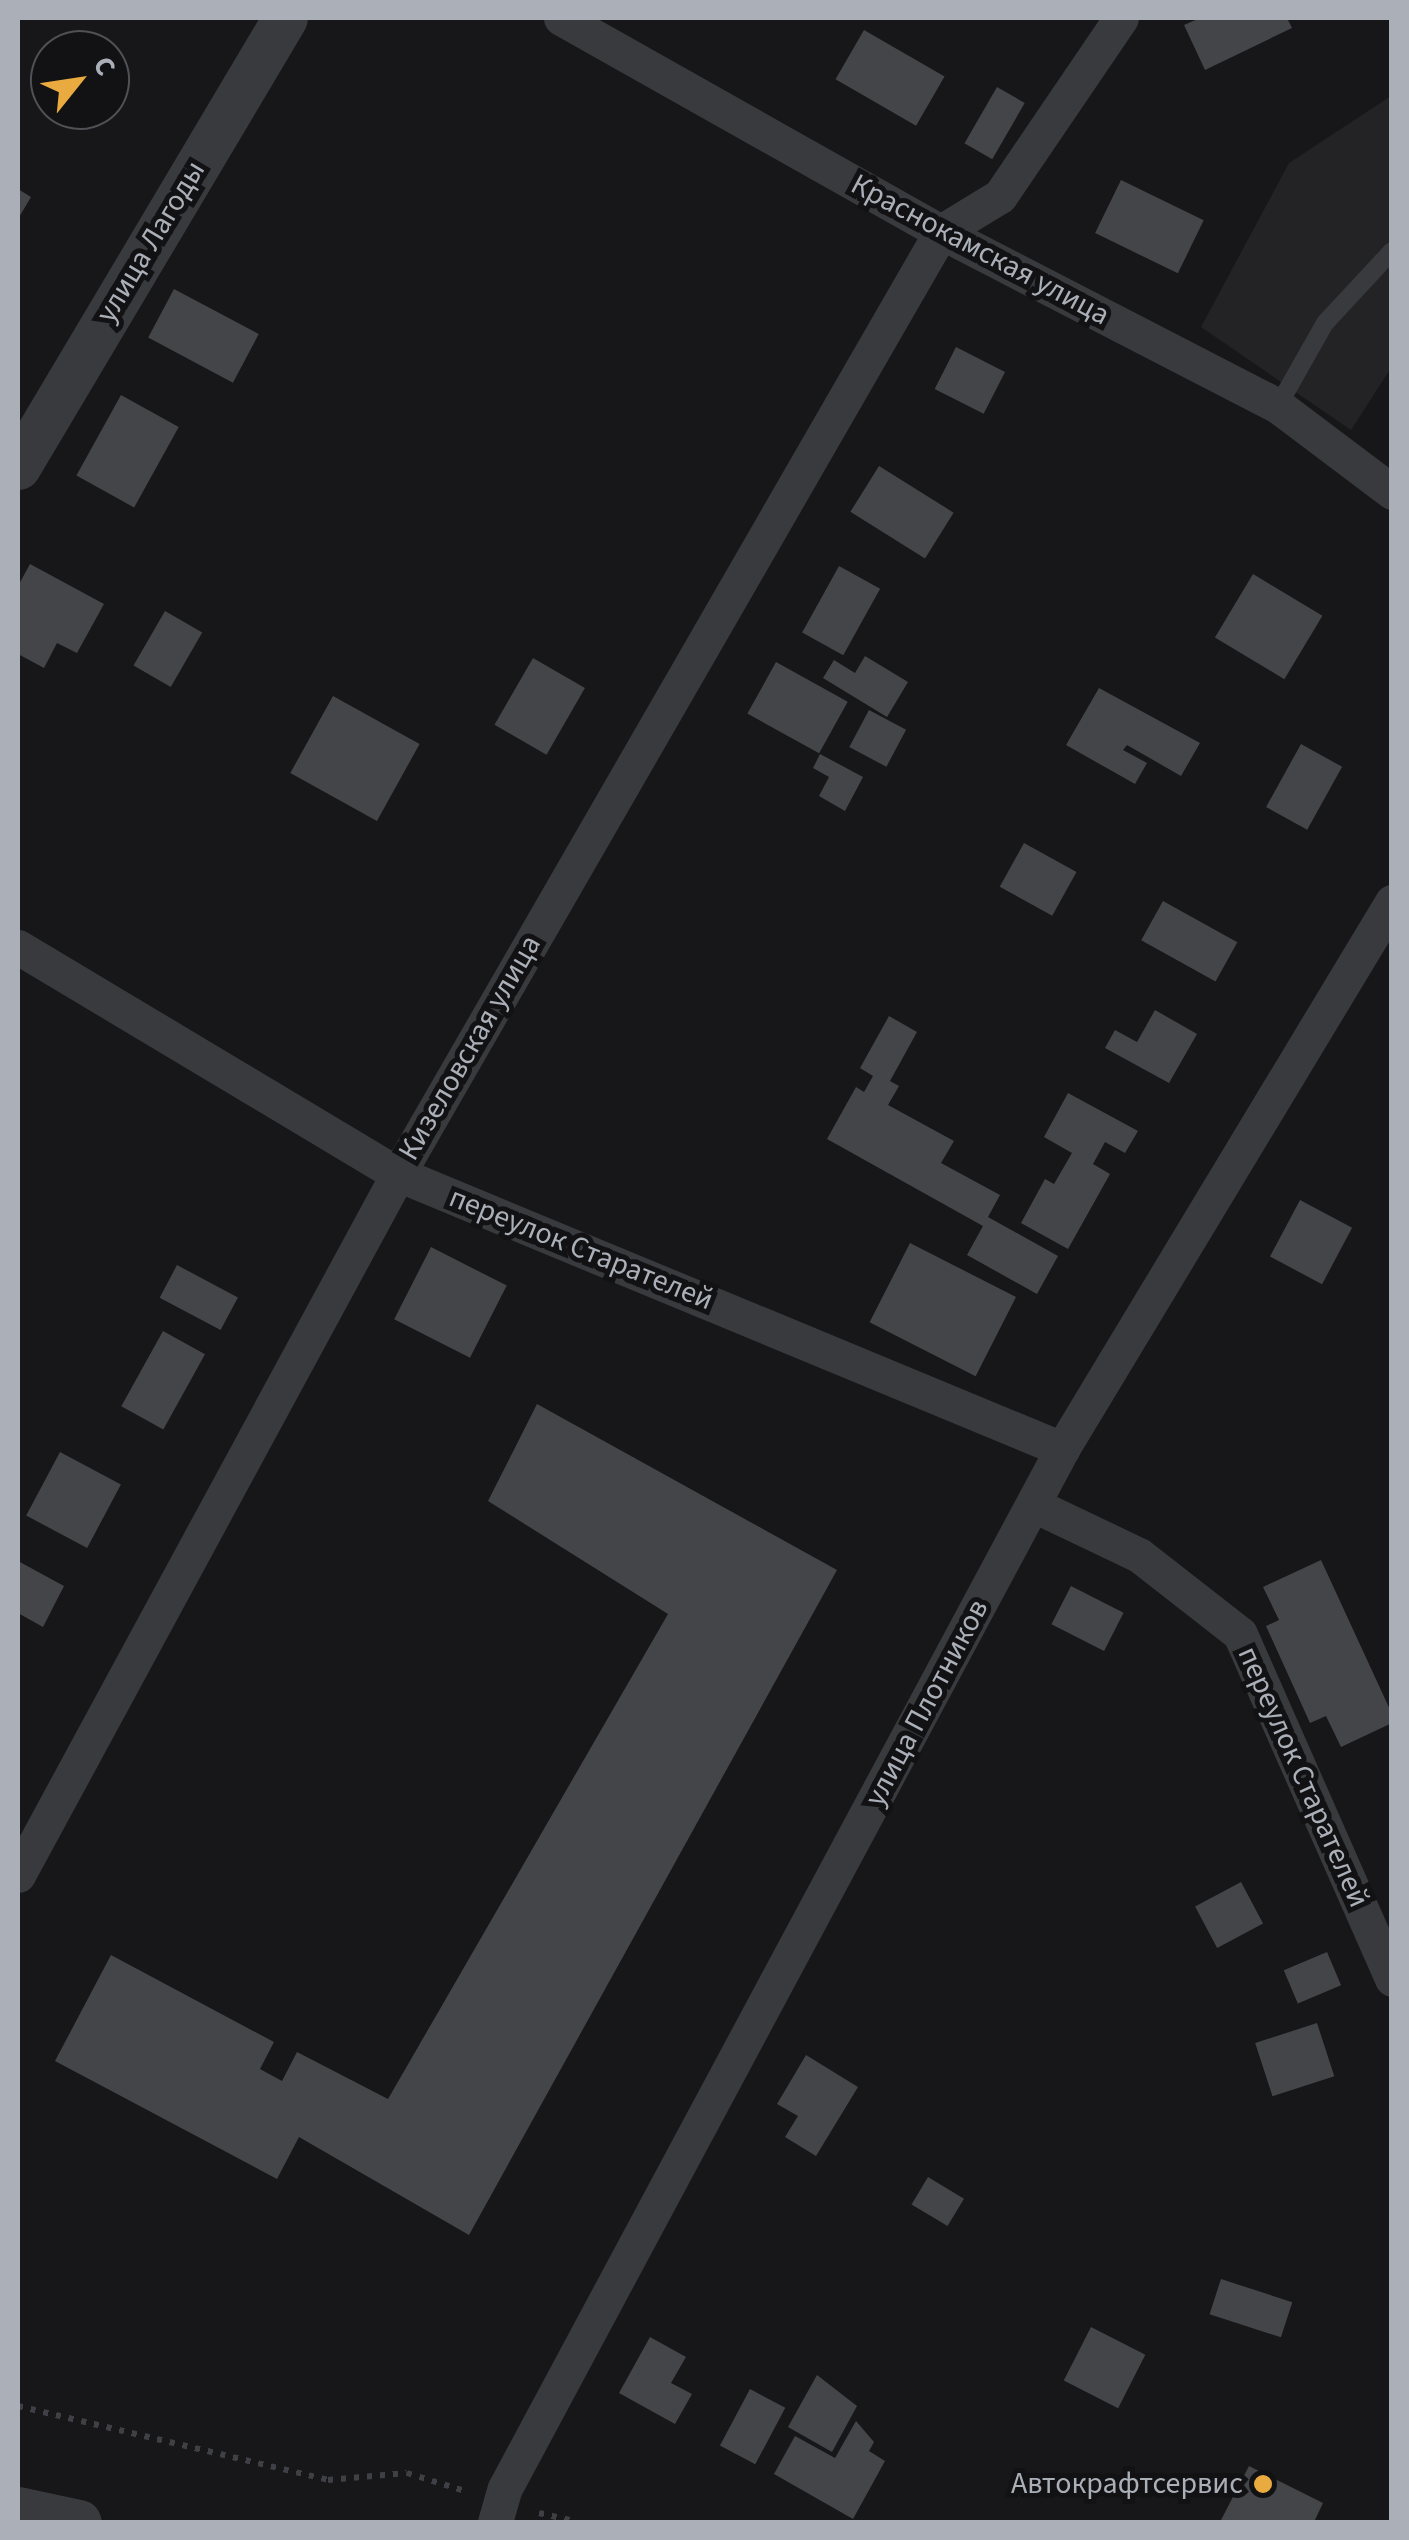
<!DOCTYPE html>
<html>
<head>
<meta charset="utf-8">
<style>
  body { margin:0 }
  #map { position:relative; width:1409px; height:2540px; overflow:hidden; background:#171719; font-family:"Source Sans 3",sans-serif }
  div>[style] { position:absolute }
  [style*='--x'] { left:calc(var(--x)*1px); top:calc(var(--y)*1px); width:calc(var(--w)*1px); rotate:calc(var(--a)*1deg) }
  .built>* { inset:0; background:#232326 }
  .building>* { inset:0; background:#444549; transform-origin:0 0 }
  .path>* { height:6px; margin-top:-3px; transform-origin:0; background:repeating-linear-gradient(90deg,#3f4045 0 5px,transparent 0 13px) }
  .service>* { height:18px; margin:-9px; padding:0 9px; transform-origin:9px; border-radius:9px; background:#383a3e }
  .minor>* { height:35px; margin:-17.5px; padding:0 17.5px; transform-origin:17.5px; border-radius:17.5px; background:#383a3e }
  .tertiary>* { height:45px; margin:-22.5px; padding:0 22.5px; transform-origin:22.5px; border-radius:22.5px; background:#383a3e }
  .dots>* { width:28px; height:28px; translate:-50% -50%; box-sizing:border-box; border:5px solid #121214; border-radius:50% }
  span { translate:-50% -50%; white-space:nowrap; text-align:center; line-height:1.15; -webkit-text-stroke:10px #121214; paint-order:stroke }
  .street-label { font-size:30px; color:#aaafb8 }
  .poi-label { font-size:30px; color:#aaafb8 }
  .right { translate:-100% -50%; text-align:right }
  .frame { position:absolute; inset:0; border:20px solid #aaafb8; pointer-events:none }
  .north { position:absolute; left:30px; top:30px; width:100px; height:100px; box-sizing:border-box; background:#121214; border:2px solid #4f5156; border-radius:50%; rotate:60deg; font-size:28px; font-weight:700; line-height:40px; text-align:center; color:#aaafb8 }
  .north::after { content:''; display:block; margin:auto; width:35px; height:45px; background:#e9ab3f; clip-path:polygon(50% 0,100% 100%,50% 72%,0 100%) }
</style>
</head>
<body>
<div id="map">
  <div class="built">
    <i style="clip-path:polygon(1391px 96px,1391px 368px,1351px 430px,1201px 327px,1289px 163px)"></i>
  </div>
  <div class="building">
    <i style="clip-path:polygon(1200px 18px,1287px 18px,1292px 28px,1205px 70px,1184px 25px)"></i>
    <i style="left:864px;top:30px;width:93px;height:57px;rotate:30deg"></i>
    <i style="left:997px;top:87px;width:32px;height:65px;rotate:30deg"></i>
    <i style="left:1121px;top:180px;width:92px;height:59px;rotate:26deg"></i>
    <i style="clip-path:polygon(18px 189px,31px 197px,18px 219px)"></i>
    <i style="left:174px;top:289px;width:96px;height:55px;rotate:28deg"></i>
    <i style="left:956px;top:347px;width:55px;height:47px;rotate:27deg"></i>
    <i style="left:121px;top:395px;width:66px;height:92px;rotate:29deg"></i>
    <i style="left:879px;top:466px;width:88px;height:54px;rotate:32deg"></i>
    <i style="clip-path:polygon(30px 564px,104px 604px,77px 653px,57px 643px,44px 668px,18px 654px,18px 586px)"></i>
    <i style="left:839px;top:566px;width:47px;height:76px;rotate:29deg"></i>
    <i style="left:1253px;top:574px;width:81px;height:74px;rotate:31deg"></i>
    <i style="left:165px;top:611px;width:43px;height:63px;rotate:30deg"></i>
    <i style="clip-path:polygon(865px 656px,908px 682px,887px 717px,823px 678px,834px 660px,855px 673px)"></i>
    <i style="left:533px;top:658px;width:60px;height:77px;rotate:30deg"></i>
    <i style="left:776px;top:662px;width:82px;height:59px;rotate:29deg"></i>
    <i style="clip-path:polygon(1099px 688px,1200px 743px,1181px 776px,1127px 745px,1123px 750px,1147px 763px,1135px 784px,1066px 745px)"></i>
    <i style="left:333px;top:696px;width:99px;height:88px;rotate:29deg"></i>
    <i style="left:869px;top:710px;width:42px;height:42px;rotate:28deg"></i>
    <i style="left:1301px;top:744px;width:47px;height:72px;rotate:29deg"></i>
    <i style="clip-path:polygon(820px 754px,863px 777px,845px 811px,819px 796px,829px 777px,813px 768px)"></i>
    <i style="left:1024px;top:843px;width:60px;height:50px;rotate:29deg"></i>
    <i style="left:1163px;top:901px;width:85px;height:45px;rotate:29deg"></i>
    <i style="clip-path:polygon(1155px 1010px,1197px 1034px,1169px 1083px,1105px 1048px,1115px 1030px,1137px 1042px)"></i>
    <i style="clip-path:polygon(889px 1016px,917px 1032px,890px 1081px,899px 1086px,888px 1105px,954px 1141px,941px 1163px,1000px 1195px,988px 1217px,1058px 1256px,1037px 1294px,967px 1255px,983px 1226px,827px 1139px,856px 1087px,864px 1092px,873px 1076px,860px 1068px)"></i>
    <i style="clip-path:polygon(1068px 1093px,1138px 1131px,1125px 1153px,1105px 1142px,1093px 1164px,1110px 1174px,1068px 1249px,1021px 1223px,1045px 1179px,1054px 1184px,1072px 1153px,1044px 1137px)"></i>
    <i style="left:1300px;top:1200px;width:59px;height:64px;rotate:28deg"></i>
    <i style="left:910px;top:1243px;width:119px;height:89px;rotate:27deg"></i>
    <i style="left:431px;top:1247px;width:85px;height:81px;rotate:27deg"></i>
    <i style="left:177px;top:1265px;width:69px;height:37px;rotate:28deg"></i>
    <i style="left:163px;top:1331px;width:48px;height:86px;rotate:29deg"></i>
    <i style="clip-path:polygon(537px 1404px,837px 1570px,469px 2235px,299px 2137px,277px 2179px,55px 2061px,111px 1955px,274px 2042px,260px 2069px,282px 2081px,297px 2052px,388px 2099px,668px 1614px,488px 1501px)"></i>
    <i style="left:60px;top:1452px;width:69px;height:72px;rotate:28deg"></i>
    <i style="clip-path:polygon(1321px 1560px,1392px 1714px,1392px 1723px,1341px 1747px,1326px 1716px,1310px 1723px,1266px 1626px,1279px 1620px,1263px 1587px)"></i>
    <i style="clip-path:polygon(18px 1561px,64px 1586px,43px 1627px,18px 1613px)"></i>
    <i style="left:1071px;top:1586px;width:59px;height:43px;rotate:27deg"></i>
    <i style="left:1241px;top:1882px;width:47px;height:52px;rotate:62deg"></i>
    <i style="left:1327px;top:1952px;width:36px;height:47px;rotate:67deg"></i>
    <i style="left:1317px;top:2023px;width:56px;height:65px;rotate:72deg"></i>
    <i style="clip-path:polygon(806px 2055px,858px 2087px,816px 2156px,785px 2137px,798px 2116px,777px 2104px)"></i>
    <i style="left:928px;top:2177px;width:42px;height:32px;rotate:31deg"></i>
    <i style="left:1221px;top:2279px;width:75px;height:37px;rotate:18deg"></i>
    <i style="left:1091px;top:2327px;width:61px;height:60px;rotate:27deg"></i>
    <i style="clip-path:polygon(650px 2337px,686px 2357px,671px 2383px,692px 2394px,675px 2424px,619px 2393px)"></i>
    <i style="clip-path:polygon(817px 2375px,857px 2406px,832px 2452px,788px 2427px)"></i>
    <i style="left:750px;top:2389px;width:40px;height:64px;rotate:28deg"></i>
    <i style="clip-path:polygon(856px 2421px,874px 2442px,869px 2451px,885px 2461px,853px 2519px,774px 2474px,795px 2436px,835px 2458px)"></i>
    <i style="clip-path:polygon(1249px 2466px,1323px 2503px,1314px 2522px,1220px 2522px)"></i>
  </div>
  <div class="path">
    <i style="--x:18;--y:2406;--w:319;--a:13.4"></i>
    <i style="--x:328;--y:2480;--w:79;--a:-5.1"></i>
    <i style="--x:407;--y:2473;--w:61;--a:17.2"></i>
    <i style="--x:539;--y:2513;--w:39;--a:13"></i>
  </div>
  <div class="service">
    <i style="--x:1278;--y:406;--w:95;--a:-60.5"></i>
    <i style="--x:1325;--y:323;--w:98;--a:-47.1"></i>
  </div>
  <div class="minor">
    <i style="--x:561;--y:18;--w:436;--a:29.4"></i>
    <i style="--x:941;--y:232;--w:379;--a:27.3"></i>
    <i style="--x:1278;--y:406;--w:143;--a:37"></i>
    <i style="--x:18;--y:947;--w:443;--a:30.9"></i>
    <i style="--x:398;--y:1174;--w:719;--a:22.5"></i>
    <i style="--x:1034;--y:1505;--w:116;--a:25.5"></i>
    <i style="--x:1139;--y:1555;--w:128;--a:38"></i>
    <i style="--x:1240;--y:1634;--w:377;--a:66.2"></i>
    <i style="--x:18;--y:1875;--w:797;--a:-61.54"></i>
    <i style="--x:398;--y:1174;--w:1087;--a:-60.04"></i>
    <i style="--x:941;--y:232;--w:69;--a:-31.4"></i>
    <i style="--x:1000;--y:196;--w:215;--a:-55.8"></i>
    <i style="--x:495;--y:2522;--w:35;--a:-74"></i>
    <i style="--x:505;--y:2488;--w:1179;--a:-61.8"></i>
    <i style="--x:1062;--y:1449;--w:639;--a:-58.9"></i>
  </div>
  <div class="tertiary">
    <i style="--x:18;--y:467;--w:522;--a:-59.26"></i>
    <i style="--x:18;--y:2509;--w:62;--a:12"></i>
  </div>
  <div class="dots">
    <i style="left:1263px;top:2484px;background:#e9ab3f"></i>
  </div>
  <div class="street-label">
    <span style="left:151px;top:242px;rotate:-59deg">улица Лагоды</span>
    <span style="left:980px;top:250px;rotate:28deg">Краснокамская улица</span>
    <span style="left:470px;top:1048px;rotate:-60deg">Кизеловская улица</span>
    <span style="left:581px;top:1249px;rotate:22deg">переулок Старателей</span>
    <span style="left:927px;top:1703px;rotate:-62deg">улица Плотников</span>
    <span style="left:1303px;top:1777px;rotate:66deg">переулок Старателей</span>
  </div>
  <div class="poi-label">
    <span class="right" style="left:1243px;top:2484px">Автокрафтсервис</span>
  </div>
  <div class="frame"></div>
  <div class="north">С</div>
</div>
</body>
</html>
